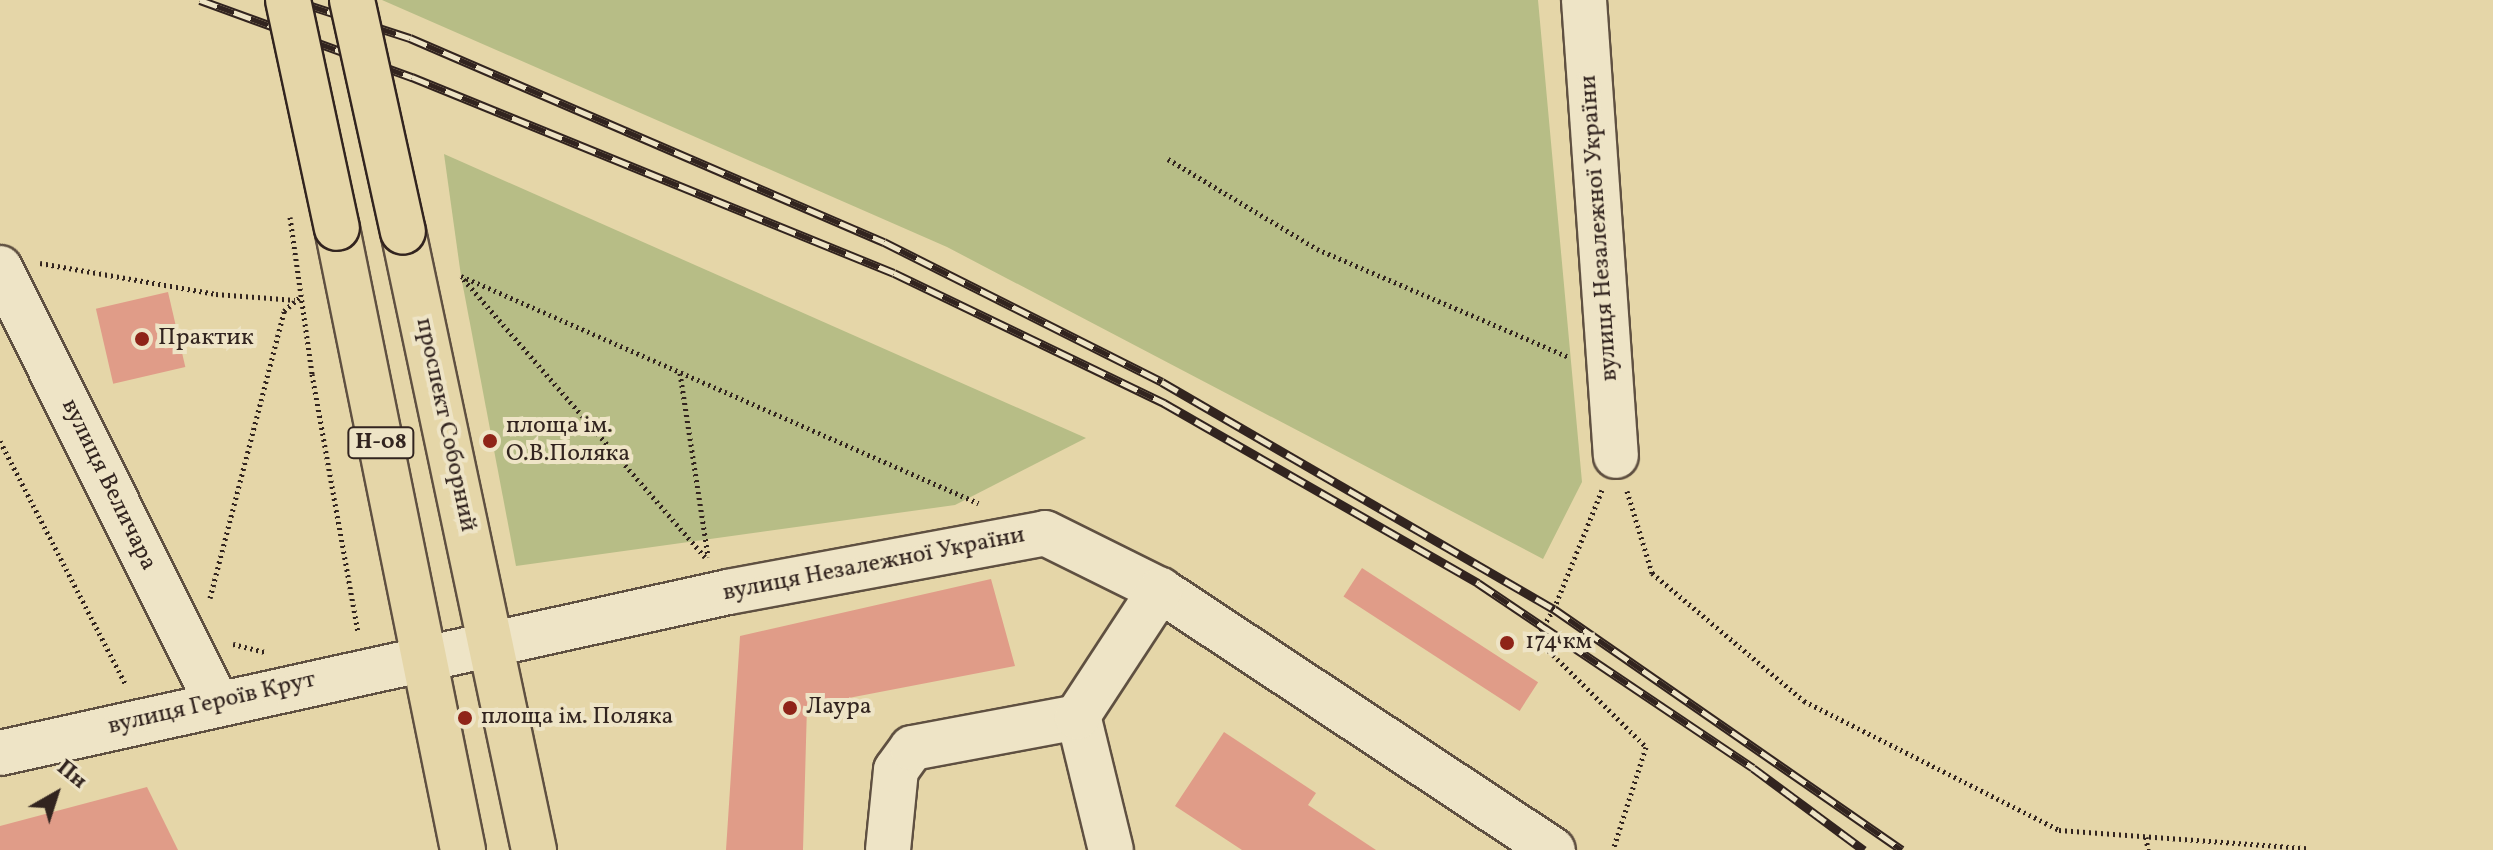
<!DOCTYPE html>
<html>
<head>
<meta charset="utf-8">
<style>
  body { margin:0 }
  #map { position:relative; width:2493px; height:850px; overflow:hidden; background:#e5d6a8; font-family:Vollkorn,serif }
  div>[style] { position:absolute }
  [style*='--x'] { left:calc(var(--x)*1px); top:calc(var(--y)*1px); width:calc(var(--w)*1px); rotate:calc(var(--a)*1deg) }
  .green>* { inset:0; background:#b7bd86 }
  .building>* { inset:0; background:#e09c88; transform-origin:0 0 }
  .path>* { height:5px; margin-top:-2.5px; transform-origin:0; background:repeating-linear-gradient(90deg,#32241f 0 2px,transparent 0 6px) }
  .roads { filter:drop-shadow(2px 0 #5f5041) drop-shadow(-2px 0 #5f5041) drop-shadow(0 2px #5f5041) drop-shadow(0 -2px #5f5041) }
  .minor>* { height:44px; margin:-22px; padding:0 22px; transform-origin:22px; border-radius:22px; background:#eee4c6 }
  .major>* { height:44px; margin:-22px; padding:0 22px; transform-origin:22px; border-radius:22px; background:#e5d6a8 }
  .rail>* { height:9px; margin-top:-4.5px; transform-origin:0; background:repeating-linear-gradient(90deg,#eee4c6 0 18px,#32241f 0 36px); box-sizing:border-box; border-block:2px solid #32241f }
  .bridges { filter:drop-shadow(2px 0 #32241f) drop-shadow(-2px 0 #32241f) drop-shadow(0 2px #32241f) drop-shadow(0 -2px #32241f) }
  .major-bridge>* { height:44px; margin:-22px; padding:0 22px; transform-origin:22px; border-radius:22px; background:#e5d6a8 }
  .dots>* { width:22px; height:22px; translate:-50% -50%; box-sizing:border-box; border:4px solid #eee4c6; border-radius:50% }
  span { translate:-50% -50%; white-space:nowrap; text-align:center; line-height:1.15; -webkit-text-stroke:8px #eee4c6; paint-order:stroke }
  .shield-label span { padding:2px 6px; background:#eee4c6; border:2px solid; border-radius:6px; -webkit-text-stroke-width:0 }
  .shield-label { font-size:22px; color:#32241f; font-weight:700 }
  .street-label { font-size:24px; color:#32241f }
  .poi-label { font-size:24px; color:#32241f }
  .left { translate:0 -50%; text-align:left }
  .north { position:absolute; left:16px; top:754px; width:80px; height:80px; -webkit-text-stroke:6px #eee4c6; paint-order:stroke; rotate:39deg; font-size:22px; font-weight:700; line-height:32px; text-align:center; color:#32241f }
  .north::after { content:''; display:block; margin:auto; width:28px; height:36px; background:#32241f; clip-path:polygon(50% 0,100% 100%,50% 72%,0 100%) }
</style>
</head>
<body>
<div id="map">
  <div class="green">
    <i style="clip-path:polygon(382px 0,1538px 0,1582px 482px,1543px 559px,947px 247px)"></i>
    <i style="clip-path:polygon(444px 154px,1086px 438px,955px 505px,516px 566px,461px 276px)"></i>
  </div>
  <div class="building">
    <i style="left:168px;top:292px;width:77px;height:74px;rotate:77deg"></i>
    <i style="left:1362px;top:568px;width:210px;height:34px;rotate:33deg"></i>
    <i style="clip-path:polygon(991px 579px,1015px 666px,807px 706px,803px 850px,726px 850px,740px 636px)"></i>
    <i style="clip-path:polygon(1224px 732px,1316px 793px,1308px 805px,1376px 850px,1242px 850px,1175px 806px)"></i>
    <i style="clip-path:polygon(147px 787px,178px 850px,0 850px,0 826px)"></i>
  </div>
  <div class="path">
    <i style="--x:1168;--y:159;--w:174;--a:31.1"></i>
    <i style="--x:1317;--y:249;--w:274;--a:23.2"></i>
    <i style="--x:290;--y:217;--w:159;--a:82"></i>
    <i style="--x:312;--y:374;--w:263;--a:79.9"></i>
    <i style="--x:40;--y:263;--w:179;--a:10"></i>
    <i style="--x:216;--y:294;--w:79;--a:4.3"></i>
    <i style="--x:680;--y:373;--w:186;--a:81.3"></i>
    <i style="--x:0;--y:441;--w:275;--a:62.7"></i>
    <i style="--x:1602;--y:490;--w:128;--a:112"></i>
    <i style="--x:1554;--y:609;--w:34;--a:122"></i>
    <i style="--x:1536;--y:638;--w:155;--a:44.7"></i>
    <i style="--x:1646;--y:747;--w:108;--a:107.8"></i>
    <i style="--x:1627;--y:491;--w:86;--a:73"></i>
    <i style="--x:1652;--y:573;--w:199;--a:40.1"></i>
    <i style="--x:1804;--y:701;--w:286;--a:26.8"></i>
    <i style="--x:2059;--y:830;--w:248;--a:4.2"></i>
    <i style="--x:705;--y:557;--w:372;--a:-131"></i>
    <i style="--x:461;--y:276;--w:565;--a:23.7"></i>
    <i style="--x:210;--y:598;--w:296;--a:-75.5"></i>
    <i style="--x:284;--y:311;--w:21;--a:-41"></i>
    <i style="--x:233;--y:644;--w:33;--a:14"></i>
    <i style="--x:2146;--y:837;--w:13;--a:81"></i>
  </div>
  <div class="roads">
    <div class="minor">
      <i style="--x:1584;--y:0;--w:457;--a:86"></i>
      <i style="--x:0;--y:268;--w:485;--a:63.5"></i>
      <i style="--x:1078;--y:715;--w:139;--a:76.3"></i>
      <i style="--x:0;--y:753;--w:746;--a:-12.47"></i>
      <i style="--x:728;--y:592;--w:322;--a:-10.5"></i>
      <i style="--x:1045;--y:533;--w:128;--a:26.4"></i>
      <i style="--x:1160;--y:590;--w:471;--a:33.5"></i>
      <i style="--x:888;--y:850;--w:80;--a:-84.3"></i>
      <i style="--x:896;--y:770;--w:27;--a:-54"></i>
      <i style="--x:912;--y:748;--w:168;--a:-10.6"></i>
      <i style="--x:1077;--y:717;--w:152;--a:-56.8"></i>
    </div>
    <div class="major">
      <i style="--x:337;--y:228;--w:635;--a:78.55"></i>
      <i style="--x:403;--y:231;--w:633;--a:78.05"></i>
    </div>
  </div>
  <div class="rail">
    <i style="--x:200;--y:0;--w:226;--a:20"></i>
    <i style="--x:412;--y:77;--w:520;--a:22.13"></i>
    <i style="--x:894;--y:273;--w:300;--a:25.7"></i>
    <i style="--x:1164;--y:403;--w:362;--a:29.8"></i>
    <i style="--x:1478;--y:583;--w:331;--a:33.9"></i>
    <i style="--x:1753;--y:768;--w:138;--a:36.5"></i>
    <i style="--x:293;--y:0;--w:123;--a:18"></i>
    <i style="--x:410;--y:38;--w:516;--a:23.29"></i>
    <i style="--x:884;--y:242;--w:311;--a:26.7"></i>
    <i style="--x:1162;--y:382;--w:453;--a:30.1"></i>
    <i style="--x:1554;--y:609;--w:423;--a:34.7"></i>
  </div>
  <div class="bridges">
    <div class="major-bridge">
      <i style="--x:288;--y:0;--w:233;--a:77.9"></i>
      <i style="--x:352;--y:0;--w:237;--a:77.6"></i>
    </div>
  </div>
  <div class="dots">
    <i style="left:142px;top:339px;background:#8f2418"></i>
    <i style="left:490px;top:441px;background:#8f2418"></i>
    <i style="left:1507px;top:643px;background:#8f2418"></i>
    <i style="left:790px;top:708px;background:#8f2418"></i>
    <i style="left:465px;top:718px;background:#8f2418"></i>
  </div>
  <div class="shield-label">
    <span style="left:381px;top:443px">Н-08</span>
  </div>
  <div class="street-label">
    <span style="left:1600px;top:228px;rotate:-94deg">вулиця Незалежної України</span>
    <span style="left:445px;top:425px;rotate:78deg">проспект Соборний</span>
    <span style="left:108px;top:485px;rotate:64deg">вулиця Величара</span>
    <span style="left:874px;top:565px;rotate:-11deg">вулиця Незалежної України</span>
    <span style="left:212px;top:704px;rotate:-13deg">вулиця Героїв Крут</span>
  </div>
  <div class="poi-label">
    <span class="left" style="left:158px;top:339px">Практик</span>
    <span class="left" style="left:506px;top:441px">площа ім.<br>О.В.Поляка</span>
    <span class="left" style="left:1525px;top:643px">174 км</span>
    <span class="left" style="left:806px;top:708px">Лаура</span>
    <span class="left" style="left:481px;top:718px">площа ім. Поляка</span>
  </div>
  <div class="north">Пн</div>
</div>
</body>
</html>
